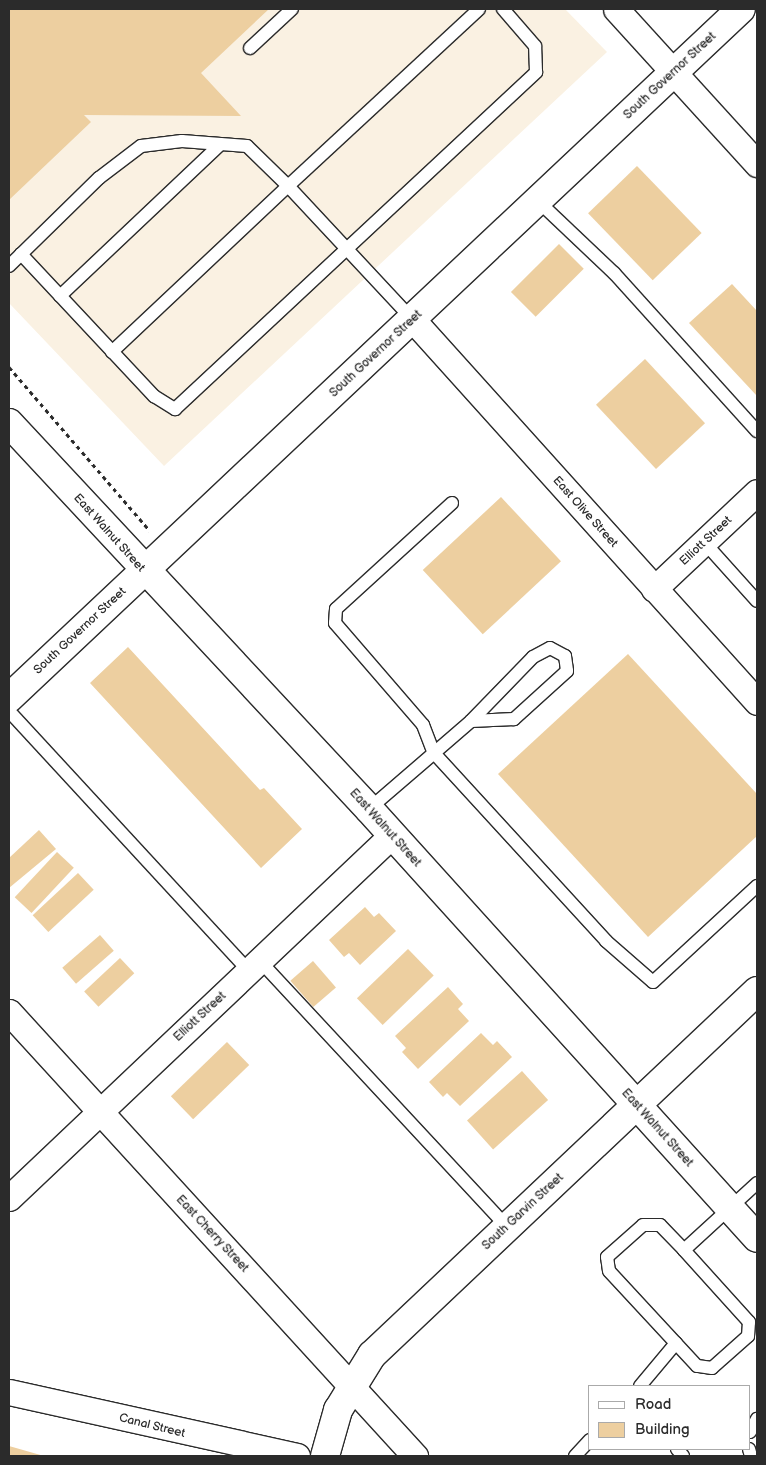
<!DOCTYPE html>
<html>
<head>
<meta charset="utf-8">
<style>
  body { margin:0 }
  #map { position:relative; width:766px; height:1465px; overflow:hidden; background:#fff; font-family:"Balsamiq Sans",sans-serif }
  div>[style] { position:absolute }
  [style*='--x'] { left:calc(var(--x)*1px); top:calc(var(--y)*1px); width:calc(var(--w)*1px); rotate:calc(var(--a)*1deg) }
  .built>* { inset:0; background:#faf1e2 }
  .building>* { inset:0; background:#edcfa0; transform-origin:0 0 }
  .path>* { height:3px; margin-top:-1.5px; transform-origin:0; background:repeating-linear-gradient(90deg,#2b2b2b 0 4px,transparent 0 8px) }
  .roads { filter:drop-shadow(1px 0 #2b2b2b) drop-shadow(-1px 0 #2b2b2b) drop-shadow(0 1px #2b2b2b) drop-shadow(0 -1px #2b2b2b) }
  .lane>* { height:12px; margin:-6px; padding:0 6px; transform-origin:6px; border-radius:6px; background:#fff }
  .street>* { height:25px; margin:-12.5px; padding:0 12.5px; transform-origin:12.5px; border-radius:12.5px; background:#fff }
  .secondary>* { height:28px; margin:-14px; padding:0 14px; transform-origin:14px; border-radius:14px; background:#fff }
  span { translate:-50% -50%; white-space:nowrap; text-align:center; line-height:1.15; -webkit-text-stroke:4px #fff; paint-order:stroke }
  .street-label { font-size:12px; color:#2b2b2b }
  .frame { position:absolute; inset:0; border:10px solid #2b2b2b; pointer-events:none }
  .legend { position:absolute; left:588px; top:1385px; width:162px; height:65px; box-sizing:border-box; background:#fff; border:1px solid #aaa; margin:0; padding:6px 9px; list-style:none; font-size:15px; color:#2b2b2b }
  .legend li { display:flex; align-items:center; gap:10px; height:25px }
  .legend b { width:25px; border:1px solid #aaa }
</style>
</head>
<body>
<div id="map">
  <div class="built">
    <i style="clip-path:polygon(9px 9px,565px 9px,607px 52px,164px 466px,9px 303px)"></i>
  </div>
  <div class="building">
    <i style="clip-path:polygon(9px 9px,269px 9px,201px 73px,241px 116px,84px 115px,91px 122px,9px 200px)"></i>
    <i style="left:637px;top:166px;width:93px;height:68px;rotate:46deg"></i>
    <i style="left:559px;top:244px;width:35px;height:68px;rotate:45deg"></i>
    <i style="clip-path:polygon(732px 284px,757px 311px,757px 396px,689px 323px)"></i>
    <i style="left:645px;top:359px;width:88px;height:67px;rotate:47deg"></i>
    <i style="left:501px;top:497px;width:88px;height:107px;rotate:47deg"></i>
    <i style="clip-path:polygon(128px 647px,260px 790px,264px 788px,302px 829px,261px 868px,90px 683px)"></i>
    <i style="clip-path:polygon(628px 654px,757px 794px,757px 836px,648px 937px,498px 774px)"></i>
    <i style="clip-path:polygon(39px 830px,56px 849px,9px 888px,9px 858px)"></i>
    <i style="left:57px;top:852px;width:23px;height:62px;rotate:43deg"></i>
    <i style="left:78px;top:873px;width:23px;height:62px;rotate:47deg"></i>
    <i style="clip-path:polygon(365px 907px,374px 917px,379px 913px,396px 931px,360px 965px,349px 953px,344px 957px,329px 940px)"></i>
    <i style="left:100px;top:935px;width:21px;height:50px;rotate:49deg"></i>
    <i style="left:408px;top:949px;width:37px;height:71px;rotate:46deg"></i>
    <i style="left:120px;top:958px;width:21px;height:49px;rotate:47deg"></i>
    <i style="left:313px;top:961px;width:35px;height:30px;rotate:49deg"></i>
    <i style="clip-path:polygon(448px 987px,463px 1004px,458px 1009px,469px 1021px,418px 1069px,402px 1052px,406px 1048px,395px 1036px)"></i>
    <i style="clip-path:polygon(481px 1033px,493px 1045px,497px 1041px,512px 1057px,460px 1106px,447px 1093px,443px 1097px,429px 1082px)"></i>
    <i style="left:227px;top:1042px;width:32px;height:78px;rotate:46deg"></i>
    <i style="left:522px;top:1071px;width:39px;height:74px;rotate:48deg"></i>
    <i style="clip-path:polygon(9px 1446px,44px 1456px,9px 1456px)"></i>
  </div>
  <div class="path">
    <i style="--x:9;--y:367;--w:216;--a:49.3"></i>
  </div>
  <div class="roads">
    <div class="lane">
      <i style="--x:250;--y:48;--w:57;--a:-42.9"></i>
      <i style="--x:538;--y:201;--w:105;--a:43.5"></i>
      <i style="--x:614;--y:273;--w:213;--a:47.9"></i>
      <i style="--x:21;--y:254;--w:195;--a:46.9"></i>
      <i style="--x:154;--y:396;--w:25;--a:32"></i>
      <i style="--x:175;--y:409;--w:494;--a:-43"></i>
      <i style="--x:536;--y:72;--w:26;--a:-92"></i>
      <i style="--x:535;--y:46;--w:49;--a:-130.9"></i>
      <i style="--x:9;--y:266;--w:126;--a:-44.4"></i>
      <i style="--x:99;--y:178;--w:53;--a:-37.3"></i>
      <i style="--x:141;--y:146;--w:41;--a:-7"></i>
      <i style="--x:182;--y:141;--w:65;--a:4.4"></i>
      <i style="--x:247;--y:146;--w:57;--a:44.3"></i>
      <i style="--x:288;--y:186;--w:242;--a:136.7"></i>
      <i style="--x:60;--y:296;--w:221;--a:-43.4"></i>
      <i style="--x:413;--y:320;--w:183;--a:-133"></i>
      <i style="--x:288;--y:186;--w:260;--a:-42.8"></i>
      <i style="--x:452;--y:503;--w:157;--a:137.6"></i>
      <i style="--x:336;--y:609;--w:14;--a:94"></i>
      <i style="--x:335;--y:623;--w:135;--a:49.2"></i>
      <i style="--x:423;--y:725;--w:30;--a:69"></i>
      <i style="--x:434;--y:753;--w:49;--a:-40.9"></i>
      <i style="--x:471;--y:721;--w:89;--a:-45.9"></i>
      <i style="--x:533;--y:657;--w:19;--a:-28"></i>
      <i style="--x:550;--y:648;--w:17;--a:28"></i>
      <i style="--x:565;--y:656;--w:15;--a:82"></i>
      <i style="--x:567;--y:671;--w:72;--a:137.8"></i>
      <i style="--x:514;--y:719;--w:43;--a:177.3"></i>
      <i style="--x:704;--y:542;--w:79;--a:48.1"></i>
      <i style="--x:9;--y:711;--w:354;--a:47.3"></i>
      <i style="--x:369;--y:809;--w:86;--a:-40.7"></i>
      <i style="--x:434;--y:753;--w:255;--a:47.5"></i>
      <i style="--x:606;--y:941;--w:62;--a:41.1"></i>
      <i style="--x:653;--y:982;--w:142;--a:-42.7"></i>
      <i style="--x:260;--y:961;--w:363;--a:47.1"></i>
      <i style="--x:684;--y:1250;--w:97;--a:47.9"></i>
      <i style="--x:749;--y:1322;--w:14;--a:94"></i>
      <i style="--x:748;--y:1336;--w:48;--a:138.4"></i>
      <i style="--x:712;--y:1368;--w:15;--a:-172"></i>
      <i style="--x:697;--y:1366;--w:129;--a:-132.8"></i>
      <i style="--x:609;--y:1271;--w:14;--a:-98"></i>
      <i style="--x:607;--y:1257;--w:48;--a:-41.6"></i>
      <i style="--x:643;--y:1225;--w:17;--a:0"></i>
      <i style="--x:660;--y:1225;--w:35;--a:46"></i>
      <i style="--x:684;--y:1250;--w:99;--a:-42.5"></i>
      <i style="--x:640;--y:1386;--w:56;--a:-50.1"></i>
      <i style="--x:750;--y:1432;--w:15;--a:-62"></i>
      <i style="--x:677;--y:1449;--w:9;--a:49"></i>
      <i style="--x:749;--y:1449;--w:7;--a:74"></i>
      <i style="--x:575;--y:1456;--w:22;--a:-47"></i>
    </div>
    <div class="street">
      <i style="--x:616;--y:9;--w:210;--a:47.7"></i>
      <i style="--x:413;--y:320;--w:514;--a:48"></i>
      <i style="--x:654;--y:589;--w:141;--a:-43.3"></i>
      <i style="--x:9;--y:1012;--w:602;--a:47.56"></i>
      <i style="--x:9;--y:1198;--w:526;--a:-43.46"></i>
      <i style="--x:9;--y:1392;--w:295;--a:12.5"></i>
    </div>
    <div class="secondary">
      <i style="--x:9;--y:423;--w:528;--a:47"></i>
      <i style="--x:369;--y:809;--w:578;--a:47.87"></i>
      <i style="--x:9;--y:698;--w:1005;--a:-43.27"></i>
      <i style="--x:325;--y:1456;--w:48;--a:-74.2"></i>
      <i style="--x:338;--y:1410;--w:65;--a:-58.3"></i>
      <i style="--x:372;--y:1355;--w:530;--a:-43.39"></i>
    </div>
  </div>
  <div class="street-label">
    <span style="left:670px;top:76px;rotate:-43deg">South Governor Street</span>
    <span style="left:376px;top:354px;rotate:-43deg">South Governor Street</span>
    <span style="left:585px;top:512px;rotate:48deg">East Olive Street</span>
    <span style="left:109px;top:533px;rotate:48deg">East Walnut Street</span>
    <span style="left:706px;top:541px;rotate:-43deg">Elliott Street</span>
    <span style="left:80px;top:631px;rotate:-43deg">South Governor Street</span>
    <span style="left:385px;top:828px;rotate:48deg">East Walnut Street</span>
    <span style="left:200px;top:1017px;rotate:-43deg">Elliott Street</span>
    <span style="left:657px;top:1128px;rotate:48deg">East Walnut Street</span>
    <span style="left:523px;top:1212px;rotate:-43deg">South Garvin Street</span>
    <span style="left:212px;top:1234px;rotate:47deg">East Cherry Street</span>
    <span style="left:152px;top:1426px;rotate:14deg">Canal Street</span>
  </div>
  <div class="frame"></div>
  <ul class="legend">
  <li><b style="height:6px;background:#fff"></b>Road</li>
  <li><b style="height:14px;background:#edcfa0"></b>Building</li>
  </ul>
</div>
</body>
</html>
